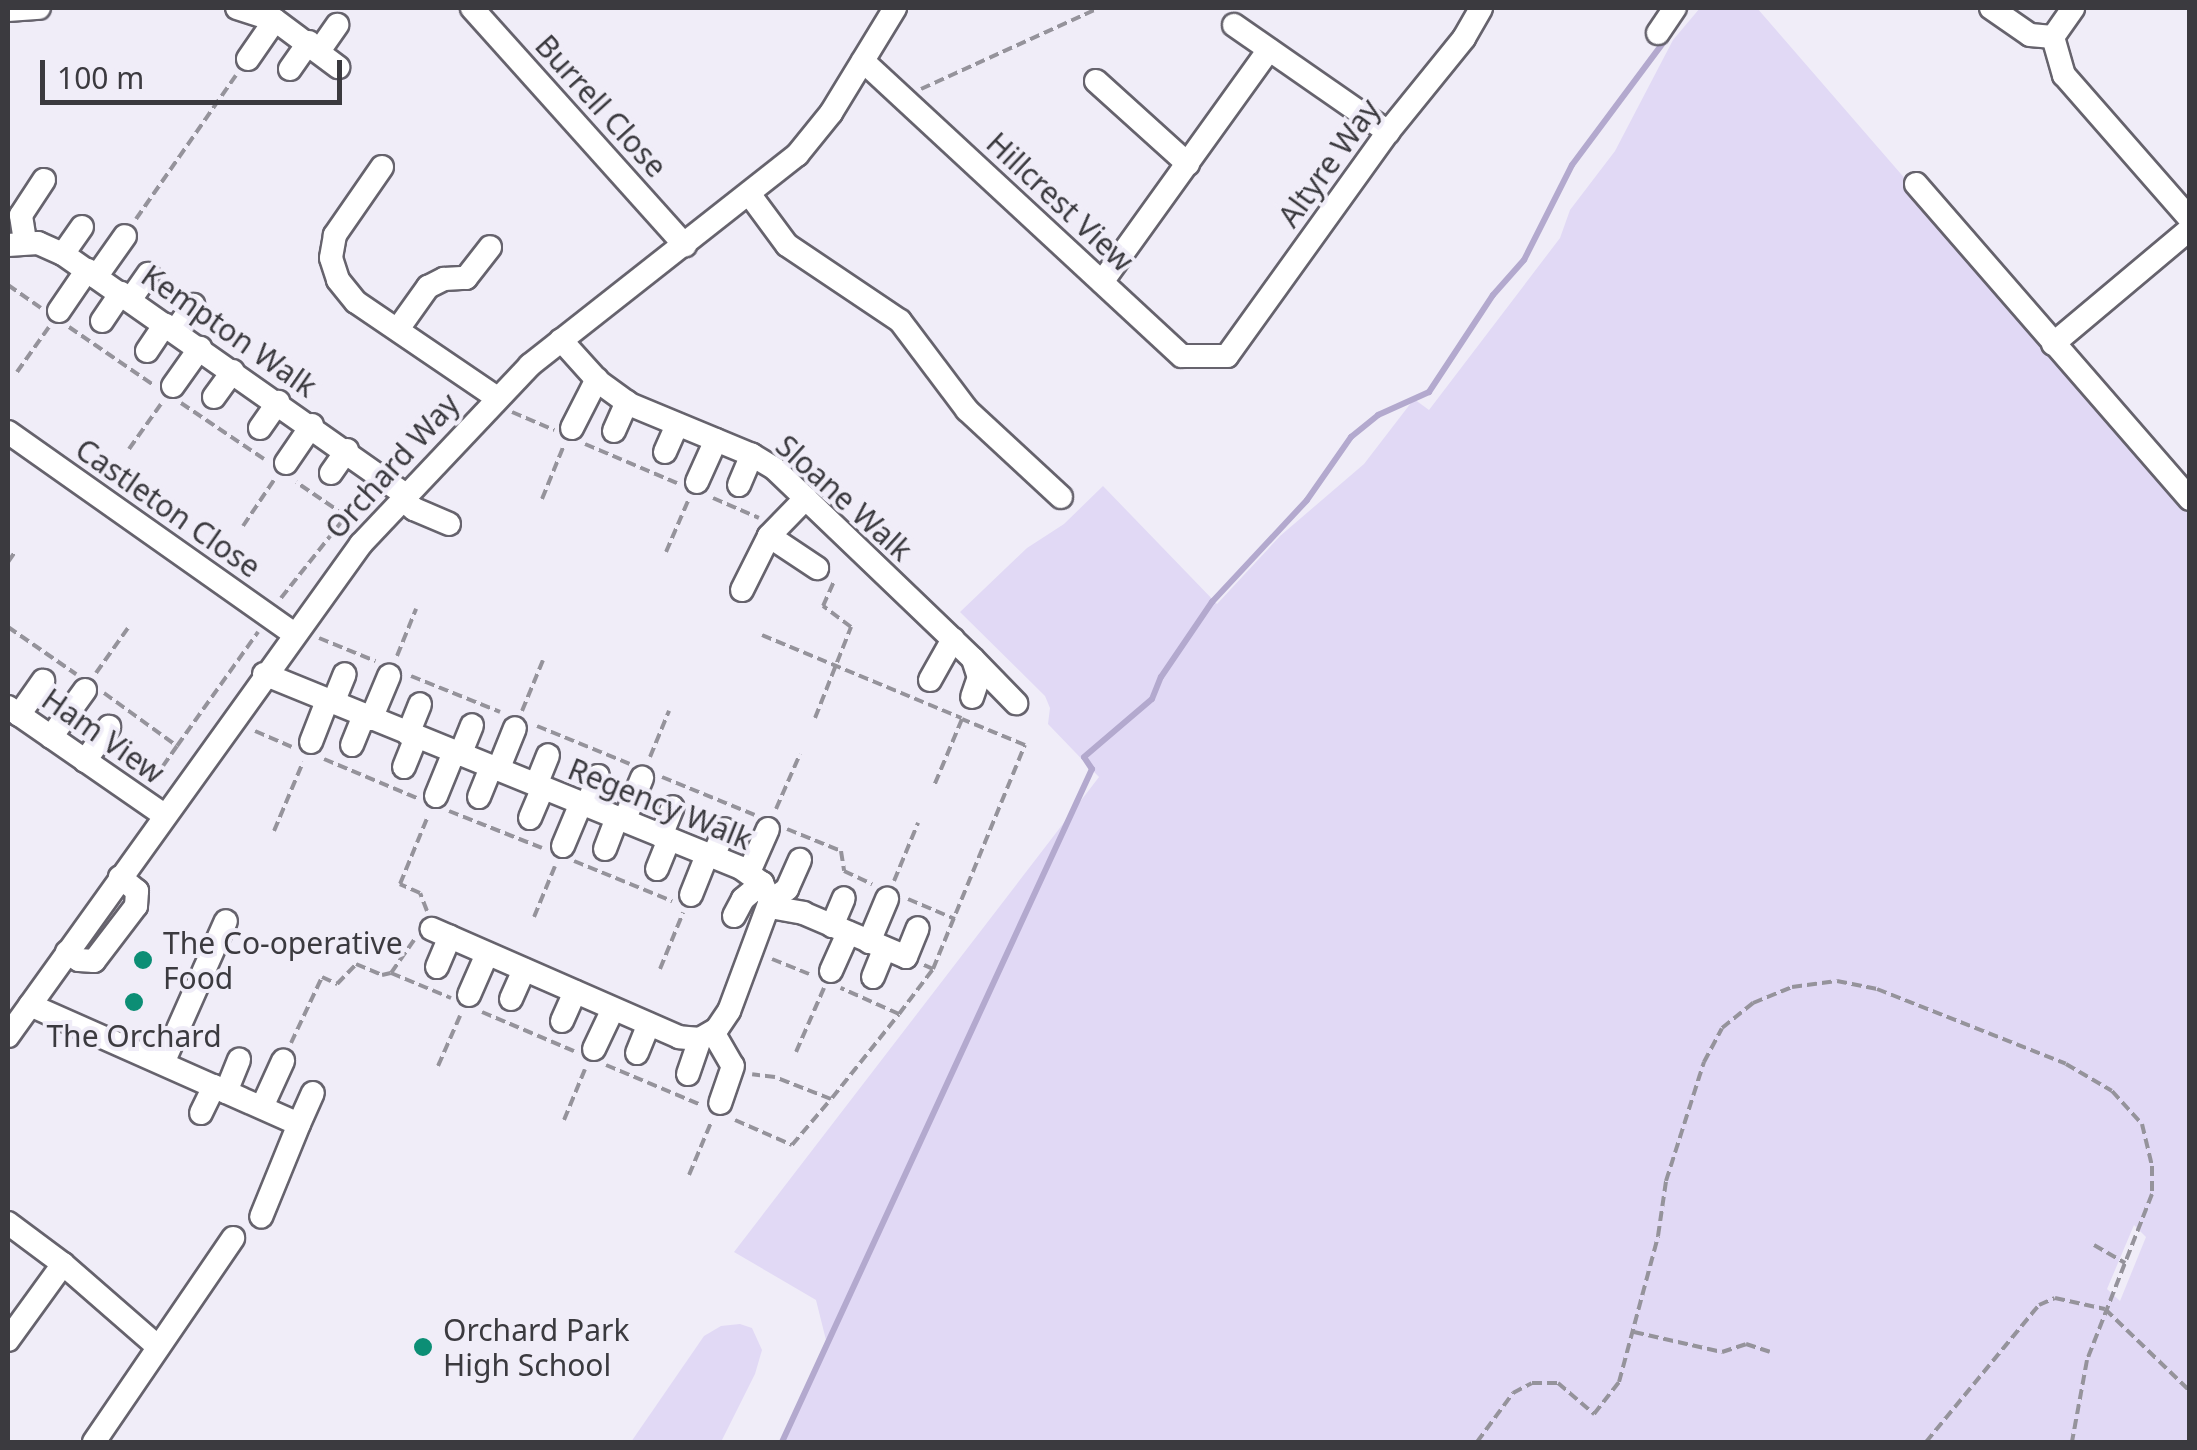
<!DOCTYPE html>
<html>
<head>
<meta charset="utf-8">
<style>
  body { margin:0 }
  #map { position:relative; width:2197px; height:1450px; overflow:hidden; background:#f0edf8; font-family:"Noto Sans",sans-serif }
  div>[style] { position:absolute }
  [style*='--x'] { left:calc(var(--x)*1px); top:calc(var(--y)*1px); width:calc(var(--w)*1px); rotate:calc(var(--a)*1deg) }
  .green>* { inset:0; background:#e1d9f5 }
  .stream>* { height:6px; margin:-3px; padding:0 3px; transform-origin:3px; border-radius:3px; background:#b3a9ce }
  .path>* { height:4px; margin-top:-2px; transform-origin:0; background:repeating-linear-gradient(90deg,#95939b 0 10px,transparent 0 15px) }
  .roads { filter:drop-shadow(2px 0 #66636d) drop-shadow(-2px 0 #66636d) drop-shadow(0 2px #66636d) drop-shadow(0 -2px #66636d) }
  .minor>* { height:22px; margin:-11px; padding:0 11px; transform-origin:11px; border-radius:11px; background:#fff }
  .dots>* { width:28px; height:28px; translate:-50% -50%; box-sizing:border-box; border:5px solid #f0edf8; border-radius:50% }
  span { translate:-50% -50%; white-space:nowrap; text-align:center; line-height:1.15; -webkit-text-stroke:8px #f0edf8; paint-order:stroke }
  .street-label { font-size:30px; color:#3b3a3f }
  .poi-label { font-size:30px; color:#3b3a3f }
  .left { translate:0 -50%; text-align:left }
  .frame { position:absolute; inset:0; border:10px solid #3b3a3f; pointer-events:none }
  .scale { position:absolute; left:40px; top:60px; width:302px; height:45px; box-sizing:border-box; border:5px solid #3b3a3f; border-top:0; padding-left:12px; font-size:30px; line-height:35px; white-space:nowrap; color:#3b3a3f; -webkit-text-stroke:8px #f0edf8; paint-order:stroke }
</style>
</head>
<body>
<div id="map">
  <div class="green">
    <i style="clip-path:polygon(evenodd,1700px 8px,1757px 8px,2189px 506px,2189px 1442px,782px 1442px,826px 1340px,816px 1300px,734px 1252px,1099px 777px,1048px 724px,1050px 708px,1045px 696px,960px 612px,1027px 548px,1064px 524px,1103px 486px,1217px 604px,1280px 536px,1364px 464px,1414px 399px,1429px 410px,1560px 238px,1570px 210px,1615px 151px,1673px 40px,1700px 8px,2134px 1225px,2146px 1237px,2120px 1301px,2107px 1289px,2134px 1225px)"></i>
    <i style="clip-path:polygon(740px 1324px,752px 1328px,762px 1350px,755px 1374px,721px 1442px,631px 1442px,704px 1336px,721px 1326px)"></i>
  </div>
  <div class="stream">
    <i style="--x:782;--y:1442;--w:741;--a:-65.27"></i>
    <i style="--x:1092;--y:769;--w:14;--a:-124"></i>
    <i style="--x:1084;--y:757;--w:89;--a:-40.5"></i>
    <i style="--x:1152;--y:699;--w:24;--a:-68"></i>
    <i style="--x:1161;--y:677;--w:91;--a:-55.8"></i>
    <i style="--x:1212;--y:602;--w:139;--a:-47"></i>
    <i style="--x:1307;--y:500;--w:77;--a:-55.1"></i>
    <i style="--x:1351;--y:437;--w:35;--a:-39"></i>
    <i style="--x:1378;--y:415;--w:56;--a:-24.3"></i>
    <i style="--x:1429;--y:392;--w:116;--a:-56.6"></i>
    <i style="--x:1493;--y:295;--w:47;--a:-48.5"></i>
    <i style="--x:1524;--y:260;--w:106;--a:-63.2"></i>
    <i style="--x:1572;--y:165;--w:157;--a:-53.3"></i>
  </div>
  <div class="path">
    <i style="--x:921;--y:89;--w:196;--a:-24.5"></i>
    <i style="--x:136;--y:219;--w:175;--a:-55.2"></i>
    <i style="--x:8;--y:285;--w:40;--a:34.9"></i>
    <i style="--x:69;--y:327;--w:101;--a:34.5"></i>
    <i style="--x:17;--y:372;--w:55;--a:-54.6"></i>
    <i style="--x:181;--y:403;--w:100;--a:34"></i>
    <i style="--x:512;--y:412;--w:46;--a:23.2"></i>
    <i style="--x:585;--y:444;--w:100;--a:23"></i>
    <i style="--x:129;--y:449;--w:55;--a:-54.6"></i>
    <i style="--x:713;--y:498;--w:50;--a:23.5"></i>
    <i style="--x:542;--y:499;--w:58;--a:-67.8"></i>
    <i style="--x:243;--y:526;--w:55;--a:-56"></i>
    <i style="--x:666;--y:552;--w:56;--a:-66.7"></i>
    <i style="--x:8;--y:562;--w:12;--a:-55"></i>
    <i style="--x:281;--y:598;--w:105;--a:-51.6"></i>
    <i style="--x:346;--y:516;--w:60;--a:-145.8"></i>
    <i style="--x:8;--y:627;--w:83;--a:34.7"></i>
    <i style="--x:762;--y:635;--w:216;--a:22.6"></i>
    <i style="--x:319;--y:638;--w:61;--a:22.3"></i>
    <i style="--x:397;--y:656;--w:51;--a:-68"></i>
    <i style="--x:96;--y:673;--w:55;--a:-54.6"></i>
    <i style="--x:411;--y:676;--w:96;--a:22"></i>
    <i style="--x:104;--y:693;--w:90;--a:36"></i>
    <i style="--x:177;--y:746;--w:45;--a:125.1"></i>
    <i style="--x:522;--y:711;--w:55;--a:-67.6"></i>
    <i style="--x:815;--y:718;--w:98;--a:-68.4"></i>
    <i style="--x:851;--y:627;--w:35;--a:-143"></i>
    <i style="--x:823;--y:606;--w:27;--a:-66"></i>
    <i style="--x:537;--y:726;--w:100;--a:22.2"></i>
    <i style="--x:255;--y:731;--w:40;--a:23.4"></i>
    <i style="--x:177;--y:746;--w:140;--a:-54.6"></i>
    <i style="--x:650;--y:757;--w:50;--a:-67.6"></i>
    <i style="--x:324;--y:759;--w:101;--a:22.8"></i>
    <i style="--x:662;--y:777;--w:100;--a:22.2"></i>
    <i style="--x:776;--y:809;--w:60;--a:-66.4"></i>
    <i style="--x:449;--y:811;--w:100;--a:21.7"></i>
    <i style="--x:787;--y:829;--w:58;--a:22.2"></i>
    <i style="--x:841;--y:851;--w:20;--a:81"></i>
    <i style="--x:844;--y:871;--w:31;--a:25"></i>
    <i style="--x:274;--y:831;--w:75;--a:-67.2"></i>
    <i style="--x:574;--y:861;--w:106;--a:22.2"></i>
    <i style="--x:894;--y:881;--w:63;--a:-67.5"></i>
    <i style="--x:908;--y:899;--w:51;--a:23.1"></i>
    <i style="--x:427;--y:911;--w:19;--a:-111"></i>
    <i style="--x:420;--y:893;--w:22;--a:-156"></i>
    <i style="--x:400;--y:884;--w:74;--a:-67.6"></i>
    <i style="--x:534;--y:917;--w:55;--a:-67.6"></i>
    <i style="--x:414;--y:940;--w:40;--a:124.9"></i>
    <i style="--x:391;--y:973;--w:65;--a:22.6"></i>
    <i style="--x:772;--y:959;--w:40;--a:22"></i>
    <i style="--x:660;--y:969;--w:61;--a:-67.7"></i>
    <i style="--x:933;--y:969;--w:242;--a:-67.7"></i>
    <i style="--x:1025;--y:745;--w:68;--a:-157.6"></i>
    <i style="--x:962;--y:719;--w:73;--a:112.7"></i>
    <i style="--x:482;--y:1012;--w:100;--a:23"></i>
    <i style="--x:899;--y:1014;--w:56;--a:-52.9"></i>
    <i style="--x:933;--y:969;--w:10;--a:-156"></i>
    <i style="--x:291;--y:1043;--w:73;--a:-64.8"></i>
    <i style="--x:322;--y:977;--w:17;--a:25"></i>
    <i style="--x:337;--y:984;--w:28;--a:-46"></i>
    <i style="--x:356;--y:964;--w:28;--a:23"></i>
    <i style="--x:382;--y:975;--w:9;--a:-13"></i>
    <i style="--x:796;--y:1052;--w:70;--a:-66.4"></i>
    <i style="--x:606;--y:1065;--w:101;--a:22.8"></i>
    <i style="--x:438;--y:1066;--w:55;--a:-66.3"></i>
    <i style="--x:832;--y:1098;--w:107;--a:-51.4"></i>
    <i style="--x:899;--y:1014;--w:64;--a:-155.9"></i>
    <i style="--x:564;--y:1120;--w:55;--a:-67.6"></i>
    <i style="--x:735;--y:1120;--w:62;--a:23.7"></i>
    <i style="--x:792;--y:1145;--w:60;--a:-49.7"></i>
    <i style="--x:831;--y:1099;--w:60;--a:-158.6"></i>
    <i style="--x:775;--y:1077;--w:23;--a:-173"></i>
    <i style="--x:689;--y:1175;--w:60;--a:-67.3"></i>
    <i style="--x:2094;--y:1245;--w:36;--a:30"></i>
    <i style="--x:1634;--y:1332;--w:90;--a:12.8"></i>
    <i style="--x:1722;--y:1352;--w:25;--a:-18"></i>
    <i style="--x:1746;--y:1344;--w:25;--a:18"></i>
    <i style="--x:1477;--y:1442;--w:61;--a:-53.7"></i>
    <i style="--x:1513;--y:1393;--w:21;--a:-28"></i>
    <i style="--x:1532;--y:1383;--w:26;--a:0"></i>
    <i style="--x:1558;--y:1383;--w:48;--a:40.7"></i>
    <i style="--x:1594;--y:1414;--w:41;--a:-52"></i>
    <i style="--x:1619;--y:1382;--w:151;--a:-75"></i>
    <i style="--x:1658;--y:1236;--w:56;--a:-81.7"></i>
    <i style="--x:1666;--y:1181;--w:125;--a:-72.3"></i>
    <i style="--x:1704;--y:1062;--w:38;--a:-62"></i>
    <i style="--x:1722;--y:1028;--w:40;--a:-39"></i>
    <i style="--x:1753;--y:1003;--w:42;--a:-22.3"></i>
    <i style="--x:1792;--y:987;--w:45;--a:-7.6"></i>
    <i style="--x:1837;--y:981;--w:41;--a:11.3"></i>
    <i style="--x:1877;--y:989;--w:203;--a:21.6"></i>
    <i style="--x:2066;--y:1064;--w:53;--a:30.4"></i>
    <i style="--x:2112;--y:1091;--w:45;--a:47.7"></i>
    <i style="--x:2142;--y:1124;--w:43;--a:76.6"></i>
    <i style="--x:2152;--y:1166;--w:28;--a:90"></i>
    <i style="--x:2152;--y:1194;--w:178;--a:111.4"></i>
    <i style="--x:2087;--y:1360;--w:83;--a:100.4"></i>
    <i style="--x:1926;--y:1442;--w:178;--a:-50.5"></i>
    <i style="--x:2039;--y:1305;--w:17;--a:-24"></i>
    <i style="--x:2055;--y:1298;--w:51;--a:12.4"></i>
    <i style="--x:2105;--y:1309;--w:118;--a:44"></i>
  </div>
  <div class="roads">
    <div class="minor">
      <i style="--x:237;--y:8;--w:40;--a:18"></i>
      <i style="--x:275;--y:20;--w:79;--a:36.7"></i>
      <i style="--x:472;--y:8;--w:319;--a:48.1"></i>
      <i style="--x:1991;--y:8;--w:47;--a:34.7"></i>
      <i style="--x:2030;--y:35;--w:23;--a:5"></i>
      <i style="--x:8;--y:10;--w:31;--a:-4"></i>
      <i style="--x:1234;--y:25;--w:188;--a:34.8"></i>
      <i style="--x:1658;--y:33;--w:30;--a:-56"></i>
      <i style="--x:2053;--y:37;--w:40;--a:74"></i>
      <i style="--x:2064;--y:75;--w:191;--a:48.8"></i>
      <i style="--x:2053;--y:37;--w:35;--a:-55"></i>
      <i style="--x:319;--y:51;--w:32;--a:-55"></i>
      <i style="--x:248;--y:59;--w:47;--a:-55.3"></i>
      <i style="--x:863;--y:61;--w:434;--a:42.8"></i>
      <i style="--x:1182;--y:356;--w:45;--a:0"></i>
      <i style="--x:1227;--y:356;--w:276;--a:-54.3"></i>
      <i style="--x:1388;--y:132;--w:121;--a:-51"></i>
      <i style="--x:1464;--y:38;--w:34;--a:-60"></i>
      <i style="--x:290;--y:69;--w:33;--a:-55"></i>
      <i style="--x:1096;--y:81;--w:124;--a:42.1"></i>
      <i style="--x:382;--y:167;--w:83;--a:124.7"></i>
      <i style="--x:335;--y:235;--w:23;--a:100"></i>
      <i style="--x:331;--y:258;--w:23;--a:72"></i>
      <i style="--x:338;--y:280;--w:28;--a:51"></i>
      <i style="--x:356;--y:302;--w:169;--a:34.2"></i>
      <i style="--x:1916;--y:184;--w:417;--a:49"></i>
      <i style="--x:750;--y:195;--w:62;--a:53.5"></i>
      <i style="--x:787;--y:245;--w:136;--a:33.9"></i>
      <i style="--x:900;--y:321;--w:111;--a:53"></i>
      <i style="--x:967;--y:410;--w:128;--a:42.8"></i>
      <i style="--x:25;--y:241;--w:26;--a:-99"></i>
      <i style="--x:21;--y:215;--w:42;--a:-56.7"></i>
      <i style="--x:8;--y:245;--w:30;--a:-4"></i>
      <i style="--x:38;--y:243;--w:27;--a:24"></i>
      <i style="--x:63;--y:254;--w:419;--a:35.1"></i>
      <i style="--x:63;--y:254;--w:33;--a:-55"></i>
      <i style="--x:96;--y:277;--w:50;--a:-54.7"></i>
      <i style="--x:1102;--y:282;--w:286;--a:-54.3"></i>
      <i style="--x:130;--y:300;--w:32;--a:-55"></i>
      <i style="--x:59;--y:311;--w:50;--a:-55.7"></i>
      <i style="--x:102;--y:321;--w:34;--a:-56"></i>
      <i style="--x:398;--y:329;--w:52;--a:-54.5"></i>
      <i style="--x:428;--y:287;--w:18;--a:-27"></i>
      <i style="--x:444;--y:279;--w:22;--a:-3"></i>
      <i style="--x:466;--y:278;--w:39;--a:-52"></i>
      <i style="--x:175;--y:331;--w:32;--a:-55"></i>
      <i style="--x:561;--y:340;--w:57;--a:47.9"></i>
      <i style="--x:599;--y:382;--w:37;--a:36"></i>
      <i style="--x:629;--y:404;--w:133;--a:22.5"></i>
      <i style="--x:752;--y:455;--w:27;--a:31"></i>
      <i style="--x:775;--y:469;--w:274;--a:43.8"></i>
      <i style="--x:973;--y:659;--w:19;--a:72"></i>
      <i style="--x:979;--y:677;--w:21;--a:109"></i>
      <i style="--x:2053;--y:344;--w:179;--a:-40"></i>
      <i style="--x:147;--y:351;--w:32;--a:-56"></i>
      <i style="--x:173;--y:386;--w:47;--a:-54.6"></i>
      <i style="--x:214;--y:397;--w:32;--a:-54"></i>
      <i style="--x:260;--y:428;--w:32;--a:-55"></i>
      <i style="--x:572;--y:428;--w:55;--a:-63"></i>
      <i style="--x:614;--y:431;--w:32;--a:-66"></i>
      <i style="--x:8;--y:432;--w:349;--a:35.2"></i>
      <i style="--x:665;--y:452;--w:30;--a:-66"></i>
      <i style="--x:286;--y:463;--w:46;--a:-55.6"></i>
      <i style="--x:331;--y:473;--w:28;--a:-55"></i>
      <i style="--x:697;--y:482;--w:46;--a:-65.7"></i>
      <i style="--x:739;--y:485;--w:33;--a:-67"></i>
      <i style="--x:402;--y:499;--w:16;--a:40"></i>
      <i style="--x:414;--y:509;--w:38;--a:23"></i>
      <i style="--x:769;--y:536;--w:58;--a:33.7"></i>
      <i style="--x:742;--y:590;--w:60;--a:-63.4"></i>
      <i style="--x:769;--y:536;--w:53;--a:-45.8"></i>
      <i style="--x:973;--y:659;--w:62;--a:45.7"></i>
      <i style="--x:264;--y:674;--w:515;--a:22.13"></i>
      <i style="--x:741;--y:868;--w:26;--a:36"></i>
      <i style="--x:762;--y:883;--w:20;--a:66"></i>
      <i style="--x:770;--y:901;--w:117;--a:110.4"></i>
      <i style="--x:729;--y:1011;--w:22;--a:124"></i>
      <i style="--x:717;--y:1029;--w:20;--a:150"></i>
      <i style="--x:700;--y:1039;--w:21;--a:-175"></i>
      <i style="--x:679;--y:1037;--w:270;--a:-156.4"></i>
      <i style="--x:930;--y:680;--w:47;--a:-60.7"></i>
      <i style="--x:333;--y:703;--w:31;--a:-68"></i>
      <i style="--x:8;--y:707;--w:190;--a:34.7"></i>
      <i style="--x:19;--y:715;--w:42;--a:-54.8"></i>
      <i style="--x:371;--y:719;--w:47;--a:-67.3"></i>
      <i style="--x:408;--y:734;--w:32;--a:-68"></i>
      <i style="--x:51;--y:737;--w:58;--a:-54.1"></i>
      <i style="--x:311;--y:742;--w:44;--a:-68.7"></i>
      <i style="--x:352;--y:745;--w:31;--a:-68"></i>
      <i style="--x:460;--y:755;--w:32;--a:-68"></i>
      <i style="--x:85;--y:761;--w:42;--a:-54.8"></i>
      <i style="--x:404;--y:767;--w:32;--a:-68"></i>
      <i style="--x:498;--y:770;--w:45;--a:-68"></i>
      <i style="--x:536;--y:785;--w:32;--a:-68"></i>
      <i style="--x:436;--y:796;--w:48;--a:-67.8"></i>
      <i style="--x:479;--y:797;--w:32;--a:-68"></i>
      <i style="--x:587;--y:806;--w:32;--a:-70"></i>
      <i style="--x:530;--y:818;--w:33;--a:-67"></i>
      <i style="--x:624;--y:821;--w:47;--a:-67.3"></i>
      <i style="--x:661;--y:836;--w:31;--a:-68"></i>
      <i style="--x:563;--y:846;--w:47;--a:-67.3"></i>
      <i style="--x:605;--y:849;--w:33;--a:-69"></i>
      <i style="--x:713;--y:857;--w:30;--a:-67"></i>
      <i style="--x:657;--y:869;--w:32;--a:-68"></i>
      <i style="--x:749;--y:872;--w:47;--a:-66.2"></i>
      <i style="--x:691;--y:895;--w:43;--a:-68.2"></i>
      <i style="--x:770;--y:901;--w:21;--a:-35"></i>
      <i style="--x:787;--y:889;--w:32;--a:-66"></i>
      <i style="--x:770;--y:907;--w:34;--a:10"></i>
      <i style="--x:803;--y:913;--w:112;--a:23.1"></i>
      <i style="--x:906;--y:957;--w:31;--a:-68"></i>
      <i style="--x:734;--y:916;--w:19;--a:-62"></i>
      <i style="--x:743;--y:899;--w:25;--a:-40"></i>
      <i style="--x:832;--y:926;--w:30;--a:-67"></i>
      <i style="--x:869;--y:942;--w:47;--a:-67.3"></i>
      <i style="--x:67;--y:952;--w:14;--a:34"></i>
      <i style="--x:79;--y:960;--w:15;--a:4"></i>
      <i style="--x:94;--y:961;--w:69;--a:-52.6"></i>
      <i style="--x:136;--y:906;--w:15;--a:-86"></i>
      <i style="--x:137;--y:891;--w:22;--a:-141"></i>
      <i style="--x:437;--y:967;--w:33;--a:-67"></i>
      <i style="--x:831;--y:971;--w:42;--a:-65.9"></i>
      <i style="--x:873;--y:977;--w:31;--a:-68"></i>
      <i style="--x:469;--y:995;--w:45;--a:-66.3"></i>
      <i style="--x:511;--y:999;--w:32;--a:-66"></i>
      <i style="--x:30;--y:1005;--w:294;--a:23.9"></i>
      <i style="--x:299;--y:1124;--w:100;--a:112.2"></i>
      <i style="--x:562;--y:1021;--w:32;--a:-66"></i>
      <i style="--x:713;--y:1032;--w:39;--a:60"></i>
      <i style="--x:733;--y:1066;--w:39;--a:109"></i>
      <i style="--x:8;--y:1036;--w:606;--a:-54.34"></i>
      <i style="--x:361;--y:544;--w:246;--a:-46.6"></i>
      <i style="--x:530;--y:365;--w:340;--a:-38.2"></i>
      <i style="--x:797;--y:155;--w:54;--a:-51"></i>
      <i style="--x:831;--y:113;--w:123;--a:-58.6"></i>
      <i style="--x:594;--y:1049;--w:44;--a:-64.6"></i>
      <i style="--x:637;--y:1053;--w:31;--a:-68"></i>
      <i style="--x:163;--y:1063;--w:155;--a:-66.1"></i>
      <i style="--x:688;--y:1074;--w:37;--a:-71"></i>
      <i style="--x:226;--y:1092;--w:35;--a:-68"></i>
      <i style="--x:262;--y:1107;--w:51;--a:-65.5"></i>
      <i style="--x:201;--y:1113;--w:30;--a:-64"></i>
      <i style="--x:299;--y:1124;--w:34;--a:-66"></i>
      <i style="--x:8;--y:1223;--w:69;--a:36.7"></i>
      <i style="--x:63;--y:1264;--w:126;--a:41.1"></i>
      <i style="--x:8;--y:1340;--w:94;--a:-54.1"></i>
      <i style="--x:94;--y:1442;--w:247;--a:-55.7"></i>
    </div>
  </div>
  <div class="dots">
    <i style="left:143px;top:960px;background:#0c8e75"></i>
    <i style="left:134px;top:1002px;background:#0c8e75"></i>
    <i style="left:423px;top:1347px;background:#0c8e75"></i>
  </div>
  <div class="street-label">
    <span style="left:601px;top:106px;rotate:48deg">Burrell Close</span>
    <span style="left:1329px;top:163px;rotate:-54deg">Altyre Way</span>
    <span style="left:1060px;top:202px;rotate:43deg">Hillcrest View</span>
    <span style="left:229px;top:331px;rotate:35deg">Kempton Walk</span>
    <span style="left:392px;top:466px;rotate:-48deg">Orchard Way</span>
    <span style="left:844px;top:498px;rotate:42deg">Sloane Walk</span>
    <span style="left:168px;top:508px;rotate:35deg">Castleton Close</span>
    <span style="left:103px;top:736px;rotate:35deg">Ham View</span>
    <span style="left:660px;top:804px;rotate:22deg">Regency Walk</span>
  </div>
  <div class="poi-label">
    <span class="left" style="left:163px;top:960px">The Co-operative<br>Food</span>
    <span style="left:134px;top:1036px">The Orchard</span>
    <span class="left" style="left:443px;top:1347px">Orchard Park<br>High School</span>
  </div>
  <div class="frame"></div>
  <div class="scale">100 m</div>
</div>
</body>
</html>
